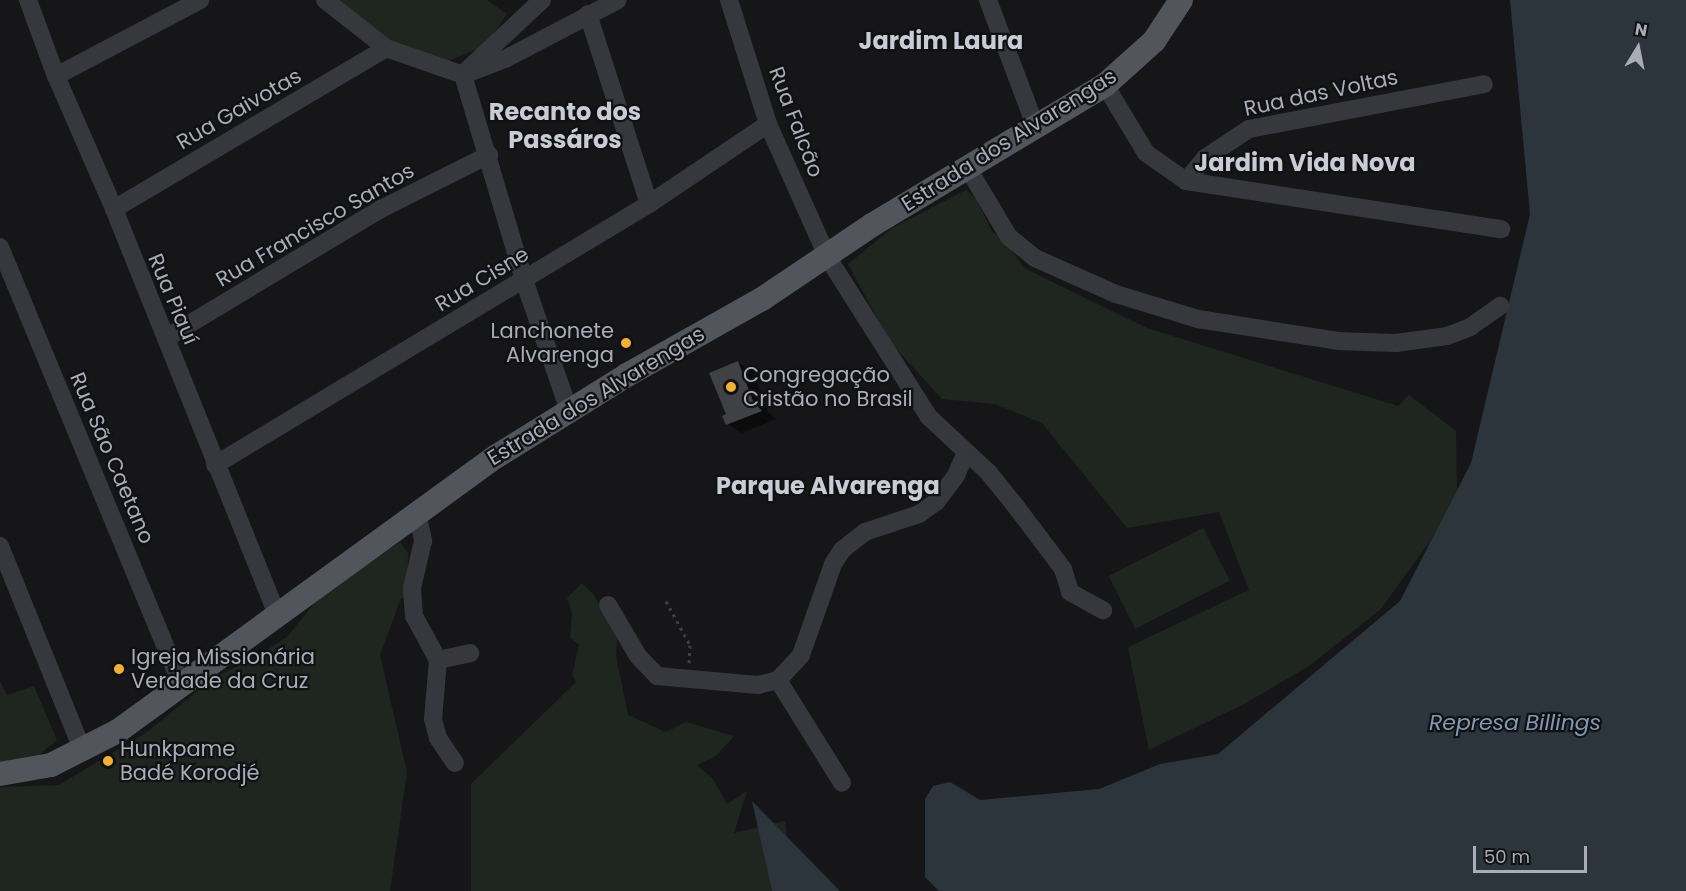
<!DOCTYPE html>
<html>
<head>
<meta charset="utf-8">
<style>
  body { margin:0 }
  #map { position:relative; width:1686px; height:891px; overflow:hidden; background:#161618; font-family:Poppins,sans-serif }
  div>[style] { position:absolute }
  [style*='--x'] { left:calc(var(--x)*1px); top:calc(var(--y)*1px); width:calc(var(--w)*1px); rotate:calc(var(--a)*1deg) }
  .green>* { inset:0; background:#1e261f; transform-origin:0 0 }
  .water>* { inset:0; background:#2c353c }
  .shadow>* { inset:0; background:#0007 }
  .building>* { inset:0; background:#404145 }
  .path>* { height:3px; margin-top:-1.5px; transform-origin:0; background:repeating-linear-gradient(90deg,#3d3f44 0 3px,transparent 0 7.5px) }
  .minor>* { height:18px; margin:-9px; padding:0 9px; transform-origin:9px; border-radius:9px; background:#37383d }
  .major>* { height:24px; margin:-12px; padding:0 12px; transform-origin:12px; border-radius:12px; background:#53555c }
  .dots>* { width:16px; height:16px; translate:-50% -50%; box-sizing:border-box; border:3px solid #111113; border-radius:50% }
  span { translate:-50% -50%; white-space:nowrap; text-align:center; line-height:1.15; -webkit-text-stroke:4.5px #111113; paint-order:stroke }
  .street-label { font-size:21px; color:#a8adb8 }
  .poi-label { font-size:21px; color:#a8adb8 }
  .right { translate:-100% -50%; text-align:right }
  .left { translate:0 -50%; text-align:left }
  .water-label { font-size:22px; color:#7f9bb3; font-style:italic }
  .quarter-label { font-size:24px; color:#c9ccd4; font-weight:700 }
  .north { position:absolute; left:1608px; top:18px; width:60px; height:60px; -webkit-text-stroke:4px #111113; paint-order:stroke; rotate:10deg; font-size:16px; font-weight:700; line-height:24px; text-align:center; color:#a8adb8 }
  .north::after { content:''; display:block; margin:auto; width:21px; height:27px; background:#a8adb8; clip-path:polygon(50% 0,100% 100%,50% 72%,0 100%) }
  .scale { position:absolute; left:1473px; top:846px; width:114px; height:27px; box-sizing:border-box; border:3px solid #a8adb8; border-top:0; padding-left:8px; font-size:18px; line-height:21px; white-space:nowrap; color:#a8adb8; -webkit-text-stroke:4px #111113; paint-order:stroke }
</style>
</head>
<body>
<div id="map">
  <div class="green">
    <i style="clip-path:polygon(335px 0,487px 0,507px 14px,485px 46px,441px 64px,389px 44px)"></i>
    <i style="clip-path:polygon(966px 190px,976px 199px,993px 233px,1003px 238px,1024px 268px,1147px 328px,1398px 406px,1409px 395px,1456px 431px,1457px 490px,1431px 540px,1380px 610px,1309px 666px,1244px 704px,1149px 750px,1128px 647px,1249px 590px,1219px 512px,1127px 528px,1042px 423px,995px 404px,942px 399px,890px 342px,848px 264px,892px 228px)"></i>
    <i style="left:1203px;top:528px;width:59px;height:106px;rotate:63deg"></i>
    <i style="clip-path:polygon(400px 542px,408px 553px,407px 599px,401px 598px,380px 655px,407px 772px,390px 891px,0 891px,0 787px,59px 785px,147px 732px,215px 677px,253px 659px,287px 637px,321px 595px)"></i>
    <i style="clip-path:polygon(582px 583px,594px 595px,617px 639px,616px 656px,628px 715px,666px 732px,686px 722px,734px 736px,716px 756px,697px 765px,713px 779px,727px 804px,747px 791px,734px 833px,785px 821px,794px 891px,471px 891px,471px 784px,576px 682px,572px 675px,579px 645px,570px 638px,572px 613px,567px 598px)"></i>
    <i style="clip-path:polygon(0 681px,7px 695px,34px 686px,57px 740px,27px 765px,0 768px)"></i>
  </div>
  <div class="water">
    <i style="clip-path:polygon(1510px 0,1686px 0,1686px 891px,939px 891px,925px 877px,925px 799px,933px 786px,950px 782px,980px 800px,1099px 789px,1160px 764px,1218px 754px,1400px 601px,1471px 463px,1530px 214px)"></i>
    <i style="clip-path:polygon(752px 801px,840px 891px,772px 891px)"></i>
  </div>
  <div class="shadow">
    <i style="clip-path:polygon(737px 362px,753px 371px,768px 412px,776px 419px,742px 433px,727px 424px)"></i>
  </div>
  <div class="building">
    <i style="clip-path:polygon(738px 361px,753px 401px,762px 411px,726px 425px,722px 416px,726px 414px,709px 373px)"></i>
  </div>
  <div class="path">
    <i style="--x:666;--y:601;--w:50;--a:61.4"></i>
    <i style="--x:690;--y:645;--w:19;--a:93"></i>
  </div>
  <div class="minor">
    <i style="--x:28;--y:0;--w:81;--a:69.8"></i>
    <i style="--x:56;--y:76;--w:145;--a:66.4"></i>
    <i style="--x:114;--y:209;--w:437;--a:68.1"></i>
    <i style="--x:325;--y:0;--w:78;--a:38.2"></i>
    <i style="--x:386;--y:48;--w:82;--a:19.3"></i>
    <i style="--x:463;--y:75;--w:45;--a:-20.9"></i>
    <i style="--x:505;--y:59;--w:127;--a:-27.6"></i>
    <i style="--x:729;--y:0;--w:130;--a:72.5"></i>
    <i style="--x:768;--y:124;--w:147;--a:65.9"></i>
    <i style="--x:828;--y:258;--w:188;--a:57.6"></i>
    <i style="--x:929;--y:417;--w:81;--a:43"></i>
    <i style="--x:988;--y:472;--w:41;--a:50.9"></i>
    <i style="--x:1014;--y:504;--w:81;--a:53"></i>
    <i style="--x:1063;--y:569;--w:24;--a:73"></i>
    <i style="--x:1070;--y:592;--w:38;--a:29"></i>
    <i style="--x:988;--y:0;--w:137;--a:69.4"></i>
    <i style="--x:588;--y:14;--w:200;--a:72.2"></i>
    <i style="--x:464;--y:73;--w:107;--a:-43.1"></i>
    <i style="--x:463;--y:75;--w:214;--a:73.4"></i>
    <i style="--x:524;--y:280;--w:139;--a:71"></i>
    <i style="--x:56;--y:76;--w:163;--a:-27.8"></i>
    <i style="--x:1105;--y:85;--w:79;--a:58.9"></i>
    <i style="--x:1146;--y:153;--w:49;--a:35"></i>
    <i style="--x:1186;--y:181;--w:319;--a:8.7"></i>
    <i style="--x:969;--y:170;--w:78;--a:59.2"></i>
    <i style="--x:1009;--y:237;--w:33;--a:39"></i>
    <i style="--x:1035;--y:258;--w:89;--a:24"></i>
    <i style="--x:1116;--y:294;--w:86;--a:17"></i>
    <i style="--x:1198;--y:319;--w:142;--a:8.9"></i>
    <i style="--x:1338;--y:341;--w:58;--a:2"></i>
    <i style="--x:1396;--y:343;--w:51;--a:-7.8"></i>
    <i style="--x:1447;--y:336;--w:25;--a:-21"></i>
    <i style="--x:1470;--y:327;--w:37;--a:-35"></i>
    <i style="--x:1186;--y:181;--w:30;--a:-50"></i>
    <i style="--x:1205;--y:158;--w:53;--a:-33.4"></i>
    <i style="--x:1249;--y:129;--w:239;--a:-10.8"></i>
    <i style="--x:114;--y:209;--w:316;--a:-30.6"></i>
    <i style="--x:0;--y:247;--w:475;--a:67.5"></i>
    <i style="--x:166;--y:338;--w:251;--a:-31"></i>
    <i style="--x:381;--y:209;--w:121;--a:-26.6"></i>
    <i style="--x:215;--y:465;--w:506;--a:-31.02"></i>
    <i style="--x:649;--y:204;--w:143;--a:-33.9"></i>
    <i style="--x:417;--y:512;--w:30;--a:78"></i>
    <i style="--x:423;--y:541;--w:48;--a:103.2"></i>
    <i style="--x:412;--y:588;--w:28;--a:86"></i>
    <i style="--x:414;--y:616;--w:50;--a:61.4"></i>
    <i style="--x:438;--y:660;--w:33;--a:-12"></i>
    <i style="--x:0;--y:546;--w:221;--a:68"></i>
    <i style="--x:608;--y:605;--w:59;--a:59.5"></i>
    <i style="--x:638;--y:656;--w:28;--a:46"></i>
    <i style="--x:657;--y:676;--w:101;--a:5.1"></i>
    <i style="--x:758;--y:685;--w:21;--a:-14"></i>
    <i style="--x:778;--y:680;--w:34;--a:-47"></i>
    <i style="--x:801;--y:655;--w:96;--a:-70.6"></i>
    <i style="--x:833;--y:564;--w:17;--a:-57"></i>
    <i style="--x:842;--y:550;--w:29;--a:-38"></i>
    <i style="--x:865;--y:532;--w:57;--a:-18.4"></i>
    <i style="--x:919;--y:514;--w:21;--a:-35"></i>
    <i style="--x:936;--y:502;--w:34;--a:-53"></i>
    <i style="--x:956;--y:475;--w:24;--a:-66"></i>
    <i style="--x:438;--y:660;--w:59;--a:94.8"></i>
    <i style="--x:433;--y:719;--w:20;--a:75"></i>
    <i style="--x:438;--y:738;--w:30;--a:56"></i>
    <i style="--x:778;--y:680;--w:121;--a:58.1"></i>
  </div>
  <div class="major">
    <i style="--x:0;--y:774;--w:52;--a:-10"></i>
    <i style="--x:51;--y:765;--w:75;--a:-26.9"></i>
    <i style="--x:118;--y:731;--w:468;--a:-36"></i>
    <i style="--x:497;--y:456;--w:153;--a:-31.9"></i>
    <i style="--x:627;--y:375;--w:155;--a:-29.4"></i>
    <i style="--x:762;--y:299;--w:133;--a:-33.9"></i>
    <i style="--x:872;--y:225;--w:272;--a:-31"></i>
    <i style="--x:1105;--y:85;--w:66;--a:-41.9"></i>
    <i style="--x:1154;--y:41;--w:49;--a:-56.6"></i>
  </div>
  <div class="dots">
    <i style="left:626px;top:343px;background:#f2b134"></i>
    <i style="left:731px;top:387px;background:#f2b134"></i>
    <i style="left:119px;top:669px;background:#f2b134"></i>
    <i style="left:108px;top:761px;background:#f2b134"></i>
  </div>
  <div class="street-label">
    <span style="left:1321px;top:93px;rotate:-12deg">Rua das Voltas</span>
    <span style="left:239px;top:109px;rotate:-30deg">Rua Gaivotas</span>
    <span style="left:796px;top:122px;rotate:69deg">Rua Falcão</span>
    <span style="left:1009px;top:140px;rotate:-32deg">Estrada dos Alvarengas</span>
    <span style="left:315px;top:225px;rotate:-30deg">Rua Francisco Santos</span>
    <span style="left:482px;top:279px;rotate:-31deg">Rua Cisne</span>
    <span style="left:173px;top:299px;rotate:67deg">Rua Piauí</span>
    <span style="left:596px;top:396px;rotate:-31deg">Estrada dos Alvarengas</span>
    <span style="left:112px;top:458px;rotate:67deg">Rua São Caetano</span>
  </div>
  <div class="poi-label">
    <span class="right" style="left:614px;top:343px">Lanchonete<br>Alvarenga</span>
    <span class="left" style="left:743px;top:387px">Congregação<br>Cristão no Brasil</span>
    <span class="left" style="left:131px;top:669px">Igreja Missionária<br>Verdade da Cruz</span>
    <span class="left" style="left:120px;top:761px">Hunkpame<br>Badé Korodjé</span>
  </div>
  <div class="water-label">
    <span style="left:1515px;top:723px">Represa Billings</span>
  </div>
  <div class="quarter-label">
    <span style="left:941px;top:41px">Jardim Laura</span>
    <span style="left:565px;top:126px">Recanto dos<br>Passáros</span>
    <span style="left:1305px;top:163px">Jardim Vida Nova</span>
    <span style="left:828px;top:486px">Parque Alvarenga</span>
  </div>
  <div class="north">N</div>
  <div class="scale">50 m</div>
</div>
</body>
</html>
